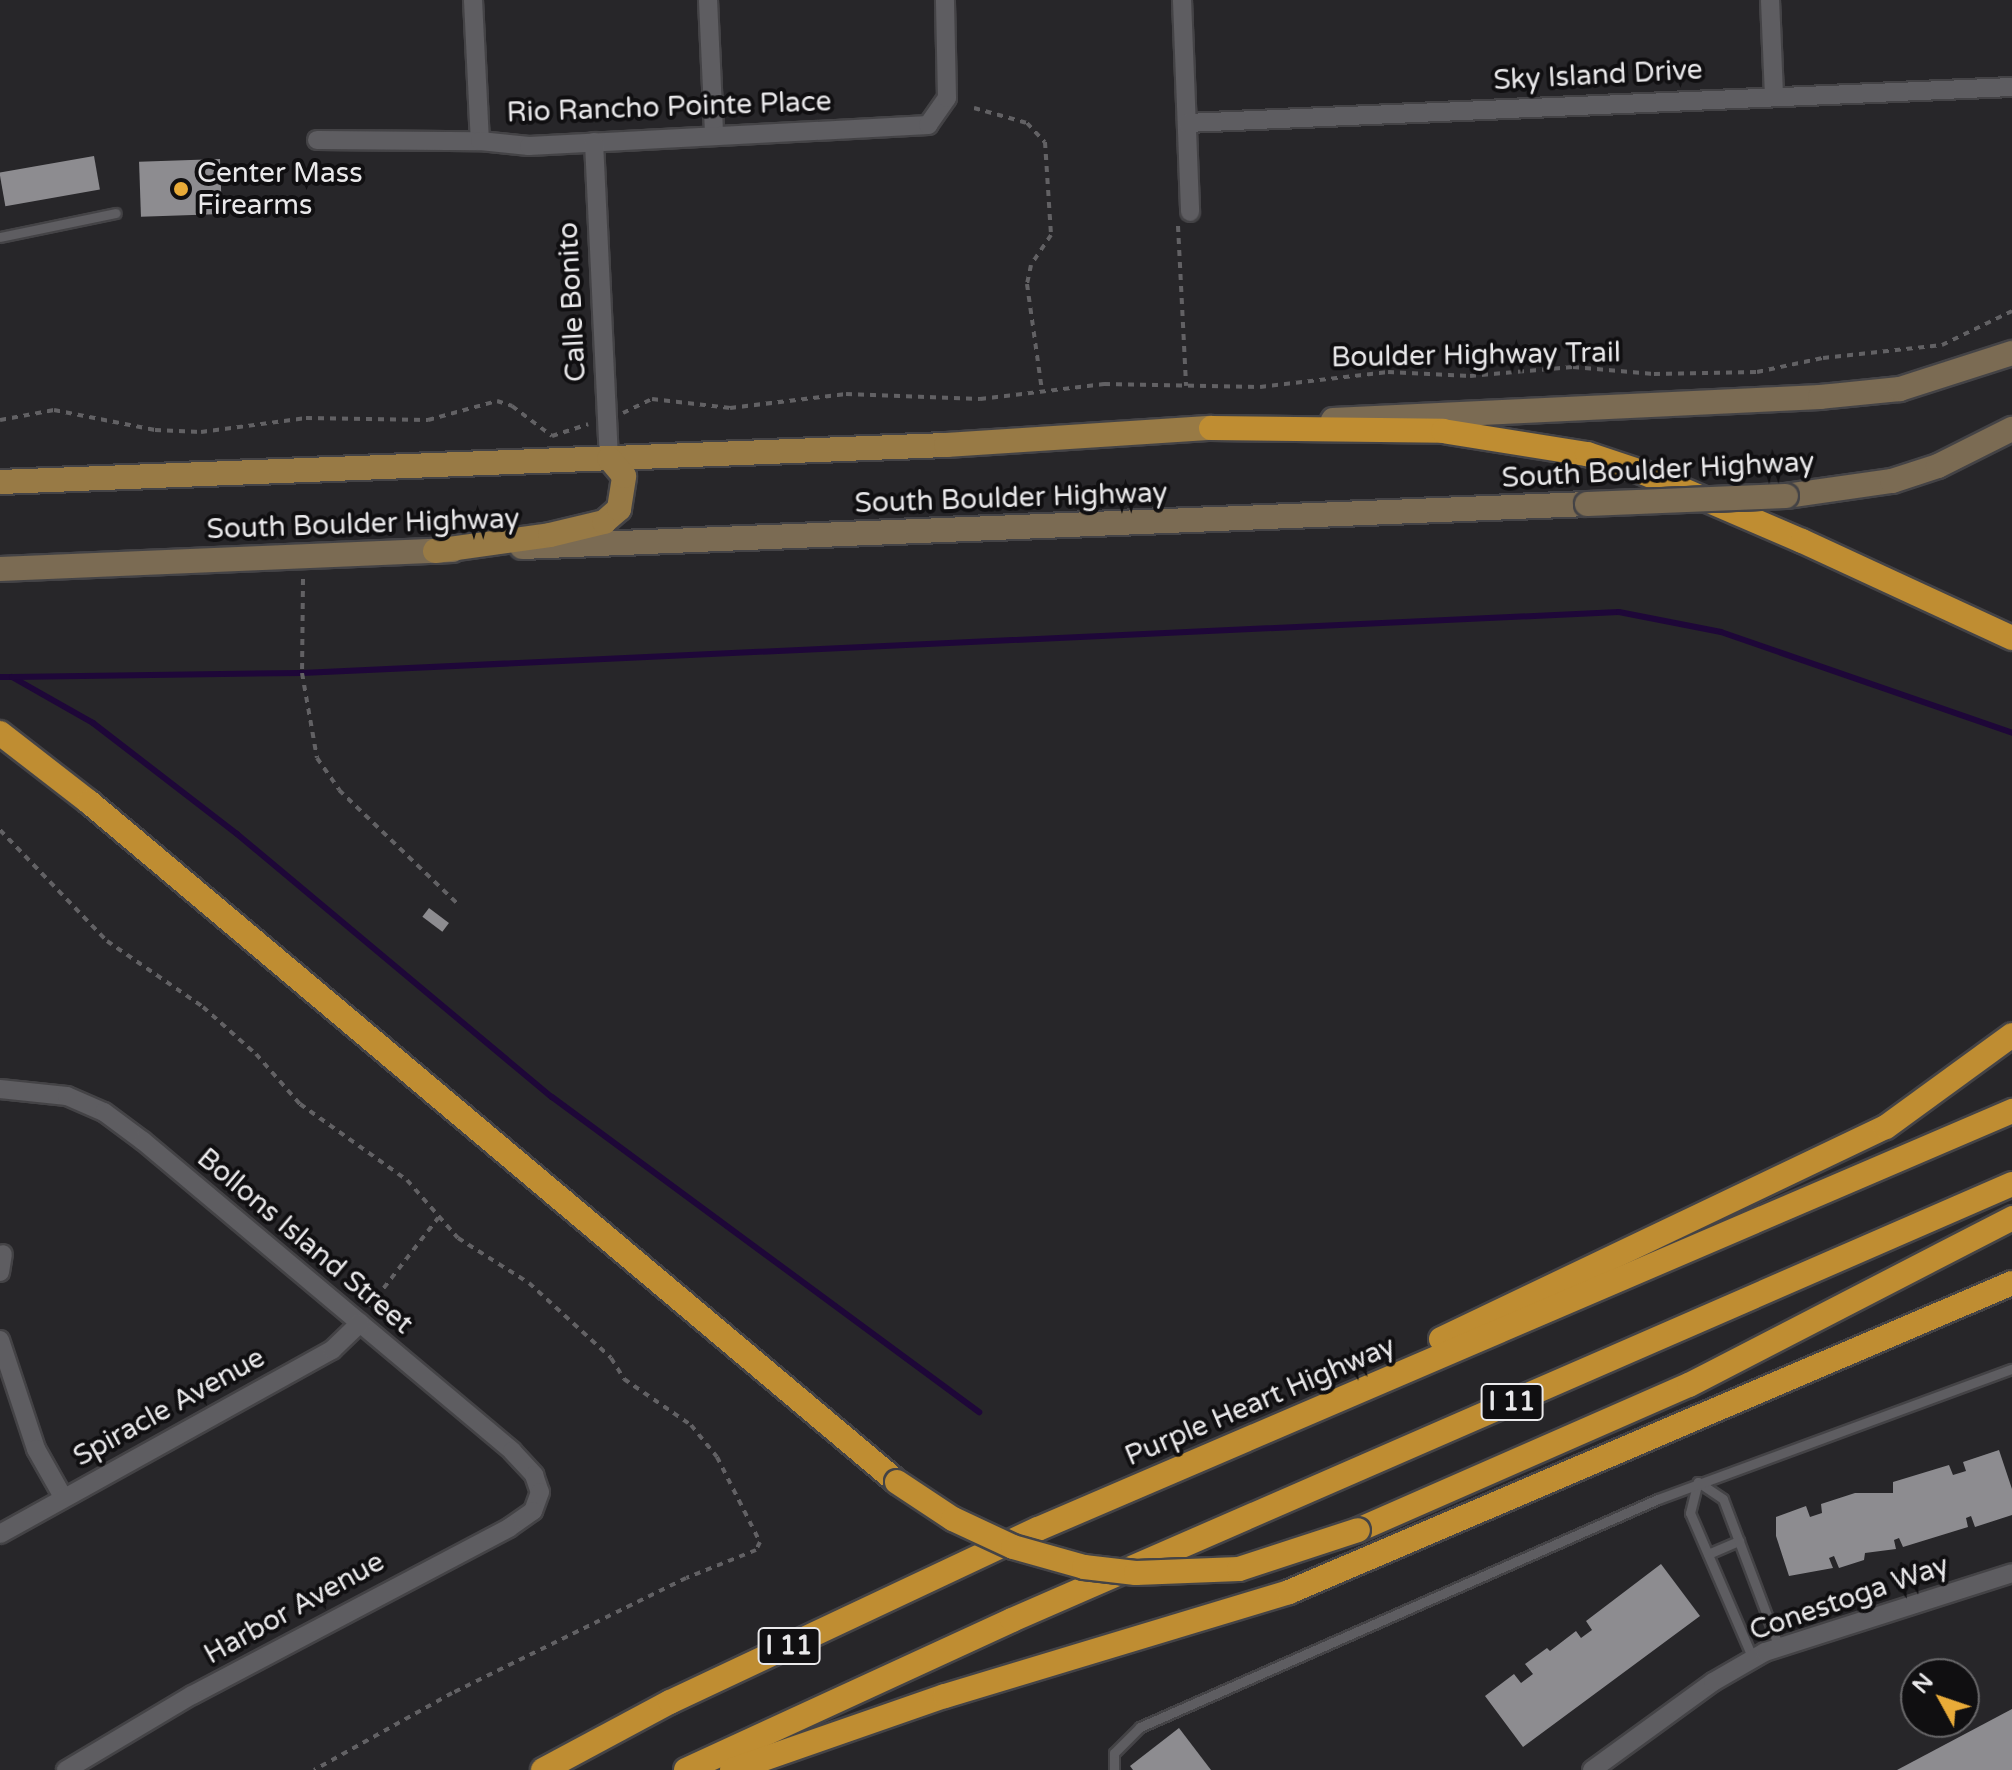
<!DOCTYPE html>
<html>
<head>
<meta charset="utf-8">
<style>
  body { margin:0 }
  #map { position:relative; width:2012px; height:1770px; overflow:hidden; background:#272629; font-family:"Varela Round",sans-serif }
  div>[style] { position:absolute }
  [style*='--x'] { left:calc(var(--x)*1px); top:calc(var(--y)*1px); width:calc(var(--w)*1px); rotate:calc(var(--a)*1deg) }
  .stream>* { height:6px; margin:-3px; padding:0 3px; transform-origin:3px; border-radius:3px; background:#1e0738 }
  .building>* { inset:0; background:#8d8c90; transform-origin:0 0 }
  .path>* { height:4px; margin-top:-2px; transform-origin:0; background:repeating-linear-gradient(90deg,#626164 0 6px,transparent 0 12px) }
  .roads { filter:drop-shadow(2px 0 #444346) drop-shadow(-2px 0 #444346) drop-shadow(0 2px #444346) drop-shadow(0 -2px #444346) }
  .lane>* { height:9px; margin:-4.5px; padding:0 4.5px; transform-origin:4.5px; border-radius:4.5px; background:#5e5d61 }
  .street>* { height:18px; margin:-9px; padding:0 9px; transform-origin:9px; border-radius:9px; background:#5e5d61 }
  .secondary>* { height:24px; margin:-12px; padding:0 12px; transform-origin:12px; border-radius:12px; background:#7b6b53 }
  .primary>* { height:24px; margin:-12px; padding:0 12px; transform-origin:12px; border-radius:12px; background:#987a45 }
  .highway>* { height:24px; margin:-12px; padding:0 12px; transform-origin:12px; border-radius:12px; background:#bf8d32 }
  .bridges { filter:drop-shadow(2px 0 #444346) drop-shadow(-2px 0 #444346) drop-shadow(0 2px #444346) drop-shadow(0 -2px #444346) }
  .secondary-bridge>* { height:24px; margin:-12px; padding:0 12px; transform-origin:12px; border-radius:12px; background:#7b6b53 }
  .highway-bridge>* { height:24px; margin:-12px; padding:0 12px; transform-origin:12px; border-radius:12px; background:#bf8d32 }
  .dots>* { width:22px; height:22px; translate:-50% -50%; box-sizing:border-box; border:4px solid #100f11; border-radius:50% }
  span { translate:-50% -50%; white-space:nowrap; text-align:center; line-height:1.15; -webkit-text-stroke:8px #100f11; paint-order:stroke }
  .shield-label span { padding:2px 6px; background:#100f11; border:2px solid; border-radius:6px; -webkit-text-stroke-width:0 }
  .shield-label { font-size:26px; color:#e9e8ea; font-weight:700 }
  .street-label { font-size:28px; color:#e9e8ea }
  .poi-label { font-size:28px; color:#e9e8ea }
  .left { translate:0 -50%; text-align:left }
  .north { position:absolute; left:1900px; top:1658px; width:80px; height:80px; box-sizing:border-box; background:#100f11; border:2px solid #676668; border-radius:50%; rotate:310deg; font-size:22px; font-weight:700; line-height:32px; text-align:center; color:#e9e8ea }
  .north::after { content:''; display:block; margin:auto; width:28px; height:36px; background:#e9ab38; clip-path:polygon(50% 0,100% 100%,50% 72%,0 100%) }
</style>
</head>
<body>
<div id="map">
  <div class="stream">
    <i style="--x:0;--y:677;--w:12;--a:0"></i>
    <i style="--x:12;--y:677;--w:93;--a:29.6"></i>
    <i style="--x:93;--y:723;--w:182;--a:37.6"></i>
    <i style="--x:237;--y:834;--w:410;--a:39.9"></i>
    <i style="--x:552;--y:1097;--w:531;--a:36.42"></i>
    <i style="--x:12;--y:677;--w:290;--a:-0.8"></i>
    <i style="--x:302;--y:673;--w:1318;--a:-2.65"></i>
    <i style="--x:1619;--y:612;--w:104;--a:11.1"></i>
    <i style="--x:1721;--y:632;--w:308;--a:19.1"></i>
  </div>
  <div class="building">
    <i style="left:94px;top:156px;width:34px;height:96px;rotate:80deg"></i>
    <i style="left:220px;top:159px;width:55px;height:81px;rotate:88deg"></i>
    <i style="left:429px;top:908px;width:25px;height:11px;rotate:37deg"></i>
    <i style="clip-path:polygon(1999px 1450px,2012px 1489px,2012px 1515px,1975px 1527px,1971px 1516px,1966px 1518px,1968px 1527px,1903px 1547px,1899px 1538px,1894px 1540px,1896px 1549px,1865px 1553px,1864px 1560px,1839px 1568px,1834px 1556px,1829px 1558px,1833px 1568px,1789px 1576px,1776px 1536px,1776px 1517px,1806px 1506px,1810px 1517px,1822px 1513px,1821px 1504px,1855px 1493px,1893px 1493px,1893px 1482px,1949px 1465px,1953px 1475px,1966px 1471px,1963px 1462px)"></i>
    <i style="clip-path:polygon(1661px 1564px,1700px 1616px,1523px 1747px,1485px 1696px,1514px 1674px,1521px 1683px,1533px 1674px,1525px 1664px,1547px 1648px,1550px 1651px,1576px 1631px,1581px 1638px,1592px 1630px,1586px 1621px)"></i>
    <i style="clip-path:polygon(2012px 1709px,2012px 1770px,1897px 1770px)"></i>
    <i style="clip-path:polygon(1179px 1728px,1211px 1770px,1133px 1770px,1130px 1766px)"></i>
  </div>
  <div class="path">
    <i style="--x:974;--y:108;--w:55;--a:15.8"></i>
    <i style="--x:1027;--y:123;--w:26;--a:47"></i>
    <i style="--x:1045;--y:142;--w:93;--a:86.3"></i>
    <i style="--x:1051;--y:235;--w:36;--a:124"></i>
    <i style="--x:1031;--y:265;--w:19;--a:102"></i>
    <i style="--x:1027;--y:284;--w:108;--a:82"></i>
    <i style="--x:1178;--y:226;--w:160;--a:87.1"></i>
    <i style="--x:623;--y:413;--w:32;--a:-26"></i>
    <i style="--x:652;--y:399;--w:79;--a:6.6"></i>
    <i style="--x:730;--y:408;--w:117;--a:-6.9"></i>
    <i style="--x:846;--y:394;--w:134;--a:2.1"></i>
    <i style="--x:980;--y:399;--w:125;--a:-6.9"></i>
    <i style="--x:1104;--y:384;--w:156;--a:1.1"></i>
    <i style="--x:1260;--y:387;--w:129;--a:-6.7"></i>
    <i style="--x:1388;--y:372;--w:82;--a:2.8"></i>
    <i style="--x:1470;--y:376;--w:103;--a:-5"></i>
    <i style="--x:1573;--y:367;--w:81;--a:4.9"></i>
    <i style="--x:1654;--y:374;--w:103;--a:-1.1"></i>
    <i style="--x:1757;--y:372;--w:67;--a:-12"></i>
    <i style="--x:1823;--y:358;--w:120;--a:-6.2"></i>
    <i style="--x:1942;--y:345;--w:78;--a:-25.9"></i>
    <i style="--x:0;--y:420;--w:55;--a:-10.5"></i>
    <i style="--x:54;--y:410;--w:103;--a:11.2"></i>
    <i style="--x:155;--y:430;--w:46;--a:2.5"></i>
    <i style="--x:201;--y:432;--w:106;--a:-7.6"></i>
    <i style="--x:306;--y:418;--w:122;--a:0.9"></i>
    <i style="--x:428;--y:420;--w:72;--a:-15.4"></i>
    <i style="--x:497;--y:401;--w:16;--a:18"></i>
    <i style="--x:512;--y:406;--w:50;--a:36.9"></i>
    <i style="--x:552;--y:436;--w:38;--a:-18"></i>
    <i style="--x:303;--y:579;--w:94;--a:90.6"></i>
    <i style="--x:302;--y:673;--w:86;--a:80"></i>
    <i style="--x:317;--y:758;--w:39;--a:55"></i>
    <i style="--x:339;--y:790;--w:163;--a:43.8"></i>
    <i style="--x:0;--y:830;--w:154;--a:46.1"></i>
    <i style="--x:107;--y:941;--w:116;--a:34.5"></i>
    <i style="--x:203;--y:1007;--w:71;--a:41.6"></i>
    <i style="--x:256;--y:1054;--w:67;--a:48.7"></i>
    <i style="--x:300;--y:1104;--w:131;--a:35.4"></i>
    <i style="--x:407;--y:1180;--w:77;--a:48.7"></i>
    <i style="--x:458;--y:1238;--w:84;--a:32.4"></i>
    <i style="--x:529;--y:1283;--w:111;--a:42.4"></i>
    <i style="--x:611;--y:1358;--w:25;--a:58"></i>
    <i style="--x:624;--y:1379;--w:81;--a:34.5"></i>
    <i style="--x:691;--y:1425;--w:41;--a:50.9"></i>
    <i style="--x:717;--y:1457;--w:95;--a:63.2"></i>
    <i style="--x:760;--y:1542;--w:9;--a:117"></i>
    <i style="--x:756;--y:1550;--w:75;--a:158.2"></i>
    <i style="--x:686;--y:1578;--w:261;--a:153.8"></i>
    <i style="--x:452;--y:1693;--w:158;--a:150.8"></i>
    <i style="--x:369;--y:1307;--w:113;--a:-52.2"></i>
  </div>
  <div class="roads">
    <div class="lane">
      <i style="--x:0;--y:237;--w:118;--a:-11.7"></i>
      <i style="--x:1708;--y:1554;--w:34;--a:-23"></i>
      <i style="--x:1753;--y:1659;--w:159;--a:-113.3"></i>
      <i style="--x:1690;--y:1513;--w:32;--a:-76"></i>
      <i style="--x:1698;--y:1482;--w:30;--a:34"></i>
      <i style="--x:1723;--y:1499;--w:158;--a:69.3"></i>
      <i style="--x:1114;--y:1770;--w:17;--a:-90"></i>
      <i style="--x:1114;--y:1753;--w:37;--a:-45"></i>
      <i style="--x:1140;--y:1727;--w:566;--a:-23.76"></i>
      <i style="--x:1658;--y:1499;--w:377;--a:-20.2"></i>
    </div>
    <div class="street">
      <i style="--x:473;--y:0;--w:141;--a:87.2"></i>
      <i style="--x:708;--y:0;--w:133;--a:87.4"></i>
      <i style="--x:1182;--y:0;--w:212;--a:87.8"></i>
      <i style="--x:1770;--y:0;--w:95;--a:87.6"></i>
      <i style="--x:1187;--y:123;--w:826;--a:-2.5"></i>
      <i style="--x:317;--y:140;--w:163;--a:0.4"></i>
      <i style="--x:480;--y:141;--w:49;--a:5.8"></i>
      <i style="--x:529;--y:146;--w:400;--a:-3"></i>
      <i style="--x:928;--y:125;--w:33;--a:-55"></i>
      <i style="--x:947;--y:98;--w:98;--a:-91.2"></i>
      <i style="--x:594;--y:142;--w:316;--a:87.3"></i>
      <i style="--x:0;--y:1089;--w:67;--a:6"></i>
      <i style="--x:67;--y:1096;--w:40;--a:23.4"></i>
      <i style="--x:104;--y:1112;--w:49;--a:36.6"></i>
      <i style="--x:143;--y:1141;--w:482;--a:40"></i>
      <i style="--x:512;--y:1451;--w:33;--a:47"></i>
      <i style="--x:534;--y:1475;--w:18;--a:71"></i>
      <i style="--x:540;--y:1492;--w:20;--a:110"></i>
      <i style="--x:533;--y:1511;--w:29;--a:145"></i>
      <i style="--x:509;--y:1528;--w:358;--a:152.2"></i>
      <i style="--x:192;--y:1695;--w:147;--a:149.2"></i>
      <i style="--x:0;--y:1272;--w:18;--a:-81"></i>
      <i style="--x:0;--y:1340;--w:115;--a:71.7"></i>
      <i style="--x:36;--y:1449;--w:55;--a:60.6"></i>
      <i style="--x:0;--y:1534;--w:380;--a:-29"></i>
      <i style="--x:332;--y:1350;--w:39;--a:-44"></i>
      <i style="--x:1592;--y:1770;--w:150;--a:-36"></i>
      <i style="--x:1713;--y:1682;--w:60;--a:-30"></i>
      <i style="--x:1765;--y:1652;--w:259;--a:-17.7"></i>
    </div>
    <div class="secondary">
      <i style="--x:1333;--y:420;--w:488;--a:-2.7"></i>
      <i style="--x:1820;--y:397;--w:80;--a:-5.7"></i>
      <i style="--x:1900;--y:389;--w:118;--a:-17.8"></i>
      <i style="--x:1786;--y:496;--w:107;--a:-8.1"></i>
      <i style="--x:1892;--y:481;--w:48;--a:-18.1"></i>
      <i style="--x:1938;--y:466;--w:83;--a:-26.6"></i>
      <i style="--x:522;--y:547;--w:1066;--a:-2.31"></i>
      <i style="--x:0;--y:569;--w:453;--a:-2.4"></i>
    </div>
    <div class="primary">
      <i style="--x:0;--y:482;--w:947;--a:-2.24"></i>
      <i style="--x:946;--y:445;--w:266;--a:-3.7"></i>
      <i style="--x:435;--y:551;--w:116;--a:-7.9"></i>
      <i style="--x:550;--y:535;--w:56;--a:-13.5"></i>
      <i style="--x:604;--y:522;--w:20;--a:-41"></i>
      <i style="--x:619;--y:509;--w:33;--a:-81"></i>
      <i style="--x:624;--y:476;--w:23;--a:-130"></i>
    </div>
    <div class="highway">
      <i style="--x:1211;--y:428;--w:232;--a:0.7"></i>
      <i style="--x:1443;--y:431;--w:146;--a:9.1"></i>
      <i style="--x:1587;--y:454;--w:60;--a:18.4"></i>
      <i style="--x:1644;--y:473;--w:172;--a:23.3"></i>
      <i style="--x:1802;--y:541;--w:231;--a:24.8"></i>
      <i style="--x:0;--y:733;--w:113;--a:37.8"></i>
      <i style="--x:89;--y:802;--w:1056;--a:40.08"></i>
      <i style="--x:1441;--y:1339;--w:493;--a:-25.5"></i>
      <i style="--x:1886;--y:1127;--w:156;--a:-36.1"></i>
      <i style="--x:1358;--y:1530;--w:361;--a:-23.7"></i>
      <i style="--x:1689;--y:1385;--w:364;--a:-27.3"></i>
      <i style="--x:543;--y:1770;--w:144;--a:-28.2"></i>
      <i style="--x:670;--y:1702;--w:407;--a:-25.2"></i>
      <i style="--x:1038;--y:1529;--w:1060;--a:-23.23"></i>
      <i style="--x:686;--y:1770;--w:359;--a:-24.7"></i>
      <i style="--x:1012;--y:1620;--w:1091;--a:-23.56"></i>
      <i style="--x:732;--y:1770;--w:225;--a:-19.2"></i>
      <i style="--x:945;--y:1696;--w:359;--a:-16.8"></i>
      <i style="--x:1289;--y:1592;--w:786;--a:-23.14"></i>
    </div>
  </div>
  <div class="bridges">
    <div class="secondary-bridge">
      <i style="--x:1587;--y:504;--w:199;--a:-2.3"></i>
    </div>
    <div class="highway-bridge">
      <i style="--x:897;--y:1482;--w:67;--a:33.5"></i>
      <i style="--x:953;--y:1519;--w:66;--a:25"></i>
      <i style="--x:1013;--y:1547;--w:74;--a:15.7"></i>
      <i style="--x:1084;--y:1567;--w:52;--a:6.6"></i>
      <i style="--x:1136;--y:1573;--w:103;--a:-2.2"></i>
      <i style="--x:1239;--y:1569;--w:125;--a:-18.1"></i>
    </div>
  </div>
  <div class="dots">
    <i style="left:181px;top:189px;background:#e9ab38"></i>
  </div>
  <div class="shield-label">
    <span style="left:1512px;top:1402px">I 11</span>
    <span style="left:789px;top:1646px">I 11</span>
  </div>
  <div class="street-label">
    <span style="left:1598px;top:75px;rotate:-3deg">Sky Island Drive</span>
    <span style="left:669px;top:107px;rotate:-2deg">Rio Rancho Pointe Place</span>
    <span style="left:572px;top:302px;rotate:-93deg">Calle Bonito</span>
    <span style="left:1476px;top:355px;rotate:-1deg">Boulder Highway Trail</span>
    <span style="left:1658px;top:470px;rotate:-3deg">South Boulder Highway</span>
    <span style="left:1011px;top:498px;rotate:-2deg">South Boulder Highway</span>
    <span style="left:363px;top:524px;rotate:-2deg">South Boulder Highway</span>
    <span style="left:305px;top:1241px;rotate:40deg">Bollons Island Street</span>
    <span style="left:1260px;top:1401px;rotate:-23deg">Purple Heart Highway</span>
    <span style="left:169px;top:1407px;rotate:-29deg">Spiracle Avenue</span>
    <span style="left:1849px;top:1598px;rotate:-19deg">Conestoga Way</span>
    <span style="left:294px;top:1608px;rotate:-29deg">Harbor Avenue</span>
  </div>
  <div class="poi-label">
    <span class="left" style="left:197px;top:189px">Center Mass<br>Firearms</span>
  </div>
  <div class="north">N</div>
</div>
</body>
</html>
